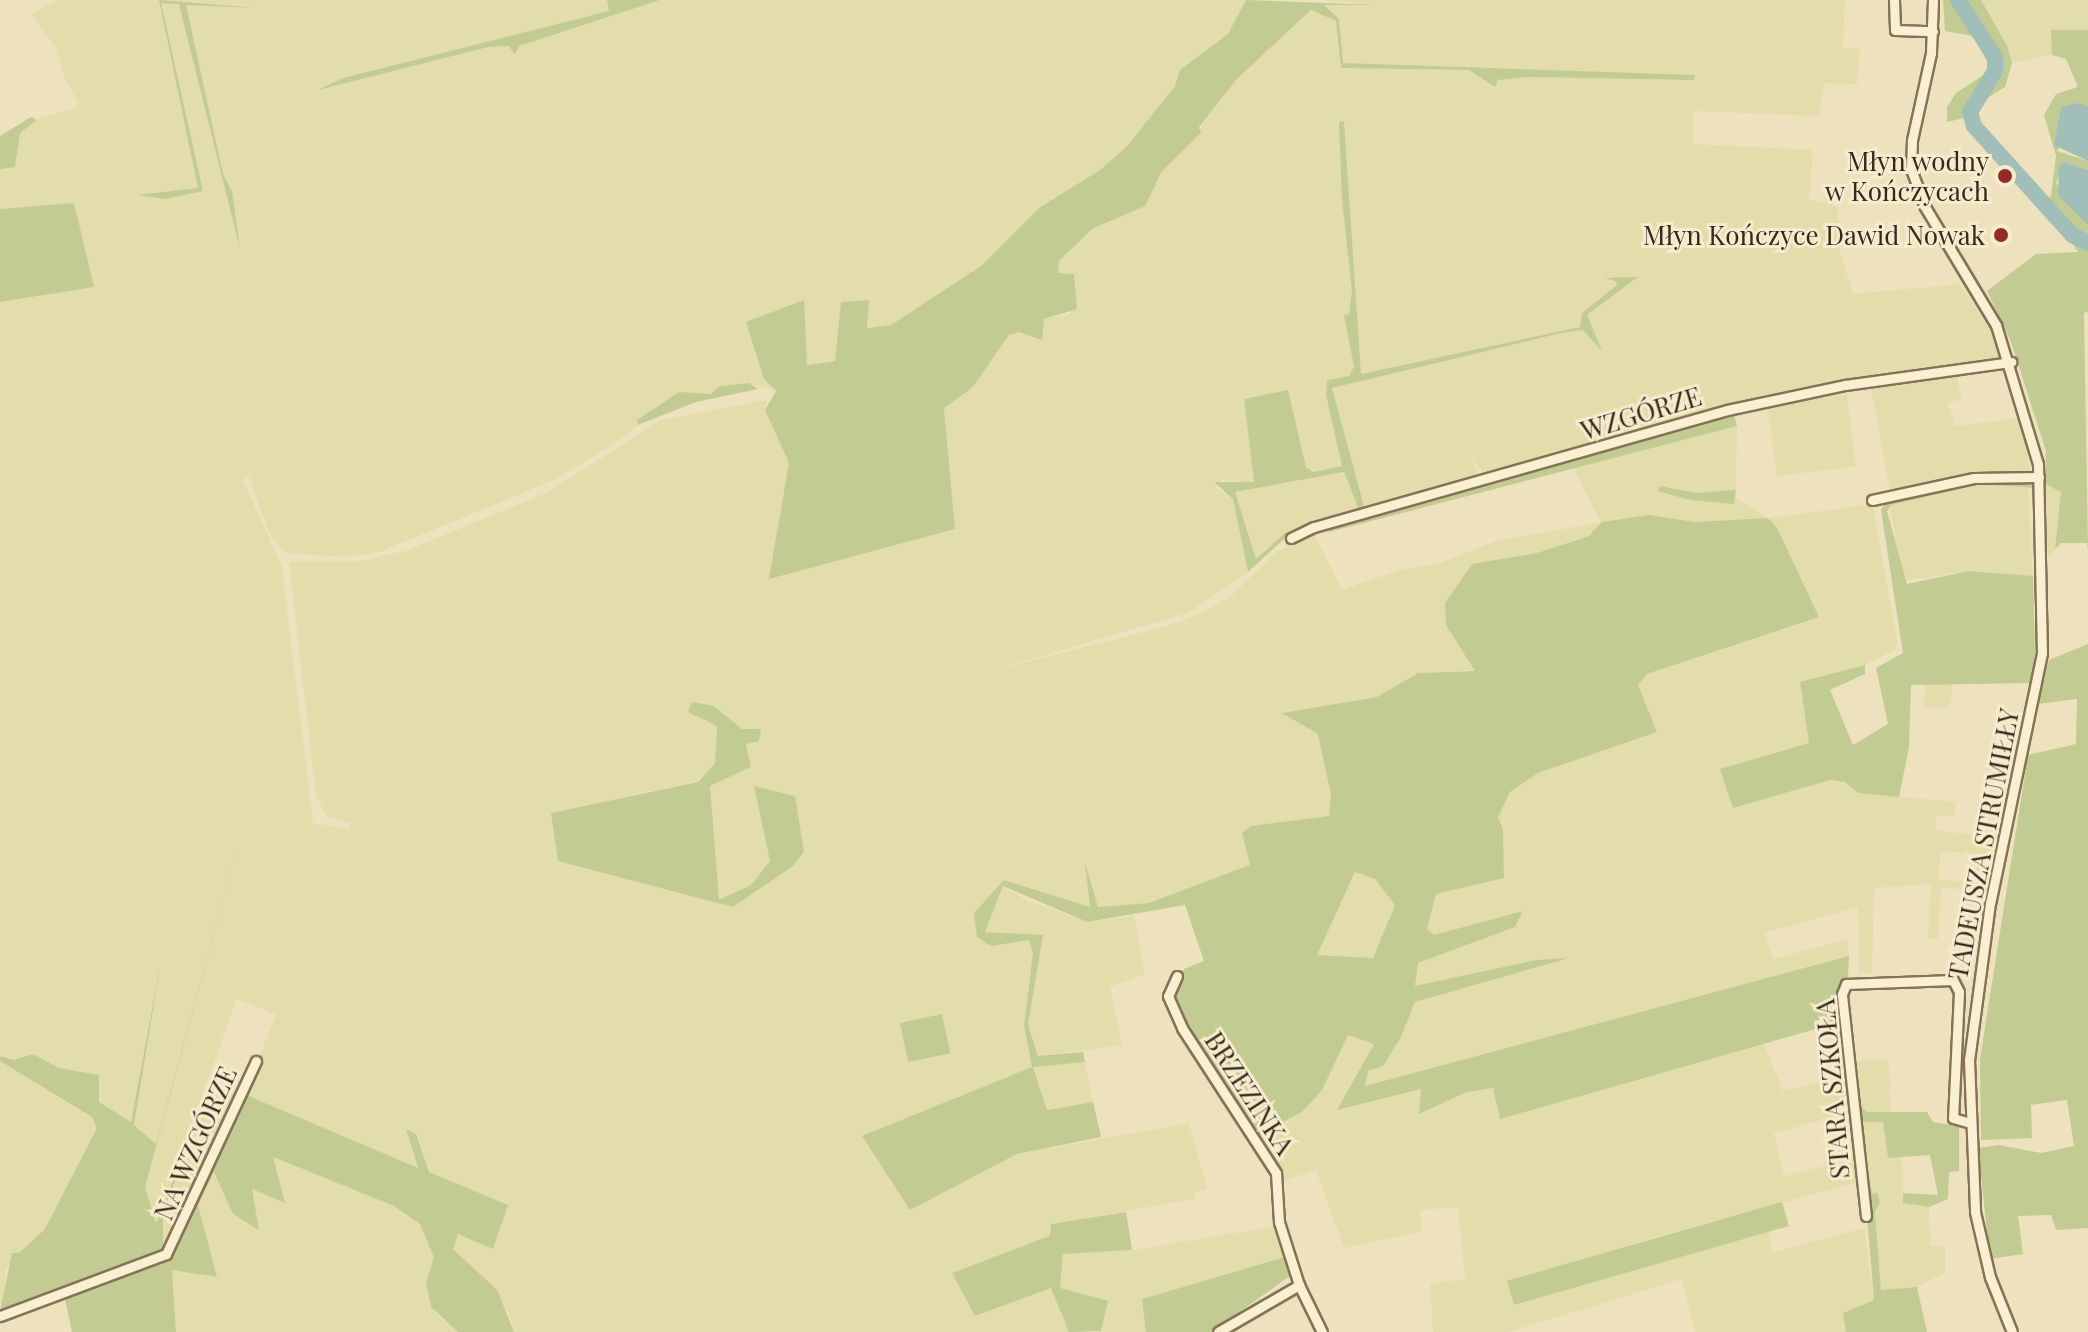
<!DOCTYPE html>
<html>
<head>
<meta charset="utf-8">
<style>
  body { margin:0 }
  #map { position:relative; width:2088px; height:1332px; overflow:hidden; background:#eee2be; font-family:"Playfair Display",serif }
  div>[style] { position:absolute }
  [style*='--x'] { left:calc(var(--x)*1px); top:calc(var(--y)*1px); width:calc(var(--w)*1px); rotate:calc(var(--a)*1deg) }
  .farmland>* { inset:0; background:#e3ddab; transform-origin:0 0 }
  .green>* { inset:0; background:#c2cb92; transform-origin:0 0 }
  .water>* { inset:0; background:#a1bfb8 }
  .river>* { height:16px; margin:-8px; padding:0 8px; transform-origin:8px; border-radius:8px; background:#a1bfb8 }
  .roads { filter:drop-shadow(2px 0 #867257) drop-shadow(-2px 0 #867257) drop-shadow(0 2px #867257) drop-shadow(0 -2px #867257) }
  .minor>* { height:9px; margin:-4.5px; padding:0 4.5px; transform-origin:4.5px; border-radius:4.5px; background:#f9efd1 }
  .dots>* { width:22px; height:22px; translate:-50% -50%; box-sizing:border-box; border:4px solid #f5eccd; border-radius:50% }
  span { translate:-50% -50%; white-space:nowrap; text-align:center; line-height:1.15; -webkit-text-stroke:6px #f5eccd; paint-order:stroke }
  .poi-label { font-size:26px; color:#35291c }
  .right { translate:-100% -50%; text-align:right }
  .street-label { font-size:26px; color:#35291c }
</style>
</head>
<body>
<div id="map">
  <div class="farmland">
    <i style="clip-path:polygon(evenodd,57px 0,607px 0,610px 11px,343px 78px,324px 88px,488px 47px,509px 46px,515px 54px,519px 46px,660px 0,1246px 0,1228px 34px,1181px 70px,1175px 86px,1128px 145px,1100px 170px,1039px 208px,981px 266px,891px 325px,866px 328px,841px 302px,836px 360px,807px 365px,776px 391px,749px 383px,720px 386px,710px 394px,679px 393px,637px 420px,638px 425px,614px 444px,554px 480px,377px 553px,345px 557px,285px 553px,270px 535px,249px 477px,242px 478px,282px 567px,313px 823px,349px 829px,351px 823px,327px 817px,316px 796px,289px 562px,357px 562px,408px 550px,546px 493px,661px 420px,767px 400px,765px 410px,789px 463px,770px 578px,955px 529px,944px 408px,972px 388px,1009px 335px,1044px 319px,1071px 314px,1057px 274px,1059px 261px,1092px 229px,1145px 206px,1162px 171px,1201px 133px,1199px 128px,1238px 78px,1312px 10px,1330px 14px,1339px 24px,1324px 4px,1363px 4px,1324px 0,1845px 0,1843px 47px,1860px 49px,1857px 84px,1824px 83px,1819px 116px,1693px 111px,1693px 144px,1813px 150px,1809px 200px,1838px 206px,1840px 251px,1853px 294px,1960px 284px,1990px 330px,2002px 355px,1998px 360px,1777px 394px,1486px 477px,1472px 458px,1479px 479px,1365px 510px,1331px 388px,1561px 333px,1583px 330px,1599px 346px,1586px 315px,1637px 278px,1608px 278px,1618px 282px,1616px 286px,1582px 313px,1580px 327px,1360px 374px,1344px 122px,1342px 200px,1352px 291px,1349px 314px,1344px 315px,1354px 368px,1349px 376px,1327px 381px,1326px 395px,1342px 466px,1313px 472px,1306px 467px,1288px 390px,1245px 399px,1254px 483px,1223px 480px,1215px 487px,1233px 499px,1248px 572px,1190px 612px,992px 671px,1174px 624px,1207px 610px,1231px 596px,1275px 553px,1313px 532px,1342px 590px,1399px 570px,1438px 564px,1496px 541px,1601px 522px,1572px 465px,1737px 426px,1736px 490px,1696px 493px,1661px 486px,1734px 503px,1735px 498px,1768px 518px,1873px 504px,1897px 642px,1895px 650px,1865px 665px,1800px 682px,1809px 743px,1720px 769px,1733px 808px,1830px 780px,1845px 782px,1858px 793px,1956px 802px,1954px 816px,1937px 816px,1935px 830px,1994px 838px,1987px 877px,1976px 874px,1978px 854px,1941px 851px,1938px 879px,1984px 884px,1982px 892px,1941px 887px,1938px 939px,1928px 938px,1931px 884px,1874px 888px,1872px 974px,1859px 973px,1858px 907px,1764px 933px,1773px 959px,1848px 939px,1849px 956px,1365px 1086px,1367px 1071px,1383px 1066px,1401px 1037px,1415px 1002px,1565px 959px,1536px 960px,1415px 987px,1418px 963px,1515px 927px,1523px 912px,1434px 935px,1427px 929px,1436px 894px,1503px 829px,1498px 817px,1510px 792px,1538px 773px,1657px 732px,1637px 685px,1647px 674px,1819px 617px,1768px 518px,1695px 522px,1649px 515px,1537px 553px,1472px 564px,1445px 603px,1446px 625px,1476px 670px,1418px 673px,1377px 697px,1283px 713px,1318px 734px,1331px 795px,1329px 816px,1251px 826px,1242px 833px,1250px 865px,1149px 903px,1098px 907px,1086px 869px,1090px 907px,1004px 880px,974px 913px,991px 946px,1029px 940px,1033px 953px,1024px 1025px,1032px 1067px,1085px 1062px,1093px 1102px,1047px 1110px,1039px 1083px,862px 1136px,910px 1209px,1018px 1154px,1189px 1123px,1207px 1188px,1195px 1192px,1195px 1199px,1052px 1224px,1051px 1236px,952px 1273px,975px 1316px,1052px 1288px,1069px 1332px,514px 1332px,508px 1312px,453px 1249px,457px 1234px,508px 1205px,429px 1172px,416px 1134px,406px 1130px,418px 1169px,244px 1094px,276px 1015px,237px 999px,155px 1226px,145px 1187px,249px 805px,156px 1145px,134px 1126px,157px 981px,131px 1123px,99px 1102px,99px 1075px,59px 1068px,33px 1054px,14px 1060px,0 1056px,0 302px,93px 287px,74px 203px,0 209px,0 169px,15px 166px,20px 133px,42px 117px,76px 108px,78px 102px,64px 77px,56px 47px,31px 15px,57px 0,1339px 32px,1343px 63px,1694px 79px,1528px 77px,1497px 80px,1494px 86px,1469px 70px,1342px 68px,1339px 32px,57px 0,714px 706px,742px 729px,760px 729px,746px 744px,751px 767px,710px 786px,718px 901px,751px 885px,770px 861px,755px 786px,804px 852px,793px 866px,733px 907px,648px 883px,551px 813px,698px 781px,716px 762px,717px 726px,689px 712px,714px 706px)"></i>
    <i style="clip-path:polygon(1981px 0,2088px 0,2088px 30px,2052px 30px,2052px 55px,2012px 63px)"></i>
    <i style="clip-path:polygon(1956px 373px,1962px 399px,1948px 403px,1955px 426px,2019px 418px,2031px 472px,1976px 475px,1890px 490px,1870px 383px)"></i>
    <i style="left:1847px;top:394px;width:73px;height:80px;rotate:83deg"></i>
    <i style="clip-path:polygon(1344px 472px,1359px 509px,1285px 533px,1256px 560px,1235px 492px)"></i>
    <i style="clip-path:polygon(1981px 484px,2028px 488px,2033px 576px,1969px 571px,1903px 581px,1890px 505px)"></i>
    <i style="clip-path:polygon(2045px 484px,2061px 492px,2063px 512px,2055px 549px,2048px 558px)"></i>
    <i style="clip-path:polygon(1953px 682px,1950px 707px,1924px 708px,1925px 684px)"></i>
    <i style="clip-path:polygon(1356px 872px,1375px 879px,1395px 905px,1373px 958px,1316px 955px)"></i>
    <i style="clip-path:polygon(1003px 886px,1028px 901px,1087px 922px,1134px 916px,1145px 974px,1110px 987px,1122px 1045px,1038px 1056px,1028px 1026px,1043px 935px,984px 932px)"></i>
    <i style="clip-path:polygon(1348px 1035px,1375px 1044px,1338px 1110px,1421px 1089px,1420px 1113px,1466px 1092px,1493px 1088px,1500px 1119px,1764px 1044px,1783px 1091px,1849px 1074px,1851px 1112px,1774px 1133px,1784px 1176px,1856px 1158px,1859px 1182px,1644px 1240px,1510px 1299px,1769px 1231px,1772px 1253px,1864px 1228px,1874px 1301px,1844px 1313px,1846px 1332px,1695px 1332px,1682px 1279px,1508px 1332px,1433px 1332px,1430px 1284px,1465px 1279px,1458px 1207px,1420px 1210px,1422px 1232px,1344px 1248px,1316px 1170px,1283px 1181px,1259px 1135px,1303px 1111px,1322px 1090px)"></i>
    <i style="clip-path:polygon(1863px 1059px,1889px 1060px,1891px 1114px,1867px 1112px,1860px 1105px,1856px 1063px)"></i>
    <i style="clip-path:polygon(0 1061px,92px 1117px,98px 1128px,45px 1229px,5px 1269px,6px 1302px,0 1304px)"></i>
    <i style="clip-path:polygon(211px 1081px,238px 1093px,163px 1251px,163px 1215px)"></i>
    <i style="clip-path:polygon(1883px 1121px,1888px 1158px,1902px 1157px,1903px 1203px,1929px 1207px,1930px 1245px,1945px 1248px,1945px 1273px,1917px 1287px,1881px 1290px,1875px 1211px,1880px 1202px,1872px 1194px,1860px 1122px)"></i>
    <i style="clip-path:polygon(272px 1157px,394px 1206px,420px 1224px,434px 1257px,426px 1283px,434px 1312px,458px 1332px,176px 1332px,172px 1270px,217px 1277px,198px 1205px,214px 1171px,233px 1214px,258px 1229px,252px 1188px,284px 1202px)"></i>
    <i style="clip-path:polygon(1276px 1226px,1285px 1257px,1142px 1299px,1146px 1332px,1097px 1332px,1101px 1330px,1060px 1288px,1063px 1254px,1132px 1250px)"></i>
  </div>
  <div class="green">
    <i style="clip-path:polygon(159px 0,257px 8px,186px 5px,223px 174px,232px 191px,240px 249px,179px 4px,161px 3px,203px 191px,165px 199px,137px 195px,198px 188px)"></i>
    <i style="clip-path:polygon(607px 0,660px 0,519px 46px,515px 55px,509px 46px,488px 47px,318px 90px,343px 78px,609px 11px)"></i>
    <i style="clip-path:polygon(1246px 0,1378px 5px,1324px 5px,1339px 19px,1343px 63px,1695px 75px,1694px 80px,1528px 77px,1498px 80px,1495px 87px,1469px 70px,1341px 68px,1336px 21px,1311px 10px,1237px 79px,1199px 127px,1201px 133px,1162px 171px,1145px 206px,1092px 229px,1059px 261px,1058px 273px,1074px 274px,1077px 309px,1044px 319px,1042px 340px,1019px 332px,1009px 335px,972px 388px,944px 408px,955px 529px,769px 579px,789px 463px,765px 410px,776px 391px,764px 379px,746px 322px,804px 300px,807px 365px,835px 361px,841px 302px,869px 300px,867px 328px,891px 325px,981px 266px,1039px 208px,1100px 170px,1128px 145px,1175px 86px,1180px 70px,1228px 34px)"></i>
    <i style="clip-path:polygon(1943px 0,1981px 0,2007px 46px,2012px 63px,2005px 87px,1976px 105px,1974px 117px,2019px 164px,2011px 172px,1964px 118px,1947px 122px,1947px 107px,1956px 93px,1985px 74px,1989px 65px,1973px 36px,1945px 31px)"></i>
    <i style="clip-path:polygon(2051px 30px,2088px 30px,2088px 106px,2057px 151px,2088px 161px,2088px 170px,2065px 162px,2056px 183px,2088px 225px,2088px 312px,2084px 313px,2088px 551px,2087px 543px,2061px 543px,2055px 549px,2061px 492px,2045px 484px,2046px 451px,2011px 342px,1987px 291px,2036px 254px,2078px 252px,2064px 229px,2035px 206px,2051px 196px,2056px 156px,2044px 115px,2056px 94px,2078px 87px,2066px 59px,2052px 55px)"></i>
    <i style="clip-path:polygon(31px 117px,37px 120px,20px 133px,15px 167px,0 169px,0 136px)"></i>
    <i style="clip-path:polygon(1344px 121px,1361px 374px,1580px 327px,1582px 313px,1616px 286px,1617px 282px,1605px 278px,1638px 277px,1587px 315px,1602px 351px,1583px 330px,1561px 333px,1332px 388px,1365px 510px,1360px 512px,1344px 472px,1235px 492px,1256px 559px,1285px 533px,1354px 509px,1283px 540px,1248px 572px,1233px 499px,1214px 482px,1254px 482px,1244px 399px,1288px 390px,1306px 467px,1313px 472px,1342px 466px,1326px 395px,1327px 380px,1349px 376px,1354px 367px,1344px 315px,1349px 314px,1352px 291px,1342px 200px,1339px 122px)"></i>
    <i style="clip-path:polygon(74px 203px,94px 287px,0 302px,0 209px)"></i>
    <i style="clip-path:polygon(749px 383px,758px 389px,696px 402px,638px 425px,637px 420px,679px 392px,710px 394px,720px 386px)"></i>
    <i style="clip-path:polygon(1734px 414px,1737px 426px,1329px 532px,1328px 527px)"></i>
    <i style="clip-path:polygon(2020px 478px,2033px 482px,2034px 488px,1981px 484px,1891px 505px,1887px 511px,1907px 584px,1969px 571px,2033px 576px,2035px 652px,2031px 683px,1911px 685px,1909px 747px,1899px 797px,1858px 793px,1845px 782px,1830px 780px,1733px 808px,1720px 769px,1809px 743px,1800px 682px,1865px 665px,1865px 674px,1830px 690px,1853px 745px,1888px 724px,1876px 668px,1903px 653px,1881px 510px,1887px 500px,1982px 479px)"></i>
    <i style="clip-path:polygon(1660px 486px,1696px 493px,1736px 490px,1734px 504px,1690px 500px,1658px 491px)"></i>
    <i style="clip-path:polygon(evenodd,1649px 515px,1695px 522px,1768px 518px,1777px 528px,1819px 617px,1647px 674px,1638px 685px,1657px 732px,1538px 773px,1510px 792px,1498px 817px,1503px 829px,1504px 878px,1436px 894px,1427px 929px,1434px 935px,1523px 911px,1515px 927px,1418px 963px,1415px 986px,1536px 960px,1569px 958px,1415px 1002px,1401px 1037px,1383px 1066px,1368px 1071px,1365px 1086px,1849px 956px,1848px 977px,1839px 992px,1844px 1021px,1500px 1119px,1493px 1088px,1466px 1092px,1419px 1114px,1421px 1089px,1337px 1110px,1374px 1044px,1348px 1035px,1322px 1090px,1303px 1111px,1259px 1135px,1202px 1056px,1171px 997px,1184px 969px,1204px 961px,1185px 905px,1087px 922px,1003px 886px,985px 932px,1043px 935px,1028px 1025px,1038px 1056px,1083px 1052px,1085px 1062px,1033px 1067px,1047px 1110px,1093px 1102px,1101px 1137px,1017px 1154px,910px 1210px,862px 1136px,1032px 1067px,1024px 1025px,1033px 953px,1029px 940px,991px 946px,977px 937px,974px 913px,1004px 880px,1090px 907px,1085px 863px,1098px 907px,1149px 903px,1250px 865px,1242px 833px,1251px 826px,1329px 816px,1331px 795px,1318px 734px,1282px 713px,1377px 697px,1418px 673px,1475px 671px,1446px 625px,1445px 603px,1472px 564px,1537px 553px,1589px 536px,1602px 522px,1649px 515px,1355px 872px,1375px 879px,1395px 905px,1373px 958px,1317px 955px,1355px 872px)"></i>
    <i style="clip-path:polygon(2088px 644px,2088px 1228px,2056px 1230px,2051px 1215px,2018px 1216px,2023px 1254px,1990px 1259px,1978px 1148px,1999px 1145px,2041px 1153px,2074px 1146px,2067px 1100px,2031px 1105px,2032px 1138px,1981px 1140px,1980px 1059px,2028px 755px,2076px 744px,2077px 699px,2038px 704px,2049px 660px)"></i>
    <i style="clip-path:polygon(692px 702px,714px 706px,742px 729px,761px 729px,759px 741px,746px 744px,751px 767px,710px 786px,719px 900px,751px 885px,770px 861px,754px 786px,795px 796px,804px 852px,793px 866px,733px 907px,558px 861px,551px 813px,698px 782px,715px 763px,717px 726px,688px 712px)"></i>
    <i style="clip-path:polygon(249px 805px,145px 1187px,156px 1224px,211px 1081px,163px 1215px,163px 1251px,0 1311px,12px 1253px,19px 1253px,45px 1229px,97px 1128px,92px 1117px,0 1061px,0 1056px,14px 1060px,33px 1054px,59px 1068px,99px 1075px,99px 1102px,131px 1122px,161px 961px,134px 1125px,156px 1144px)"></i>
    <i style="left:942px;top:1014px;width:40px;height:43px;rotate:78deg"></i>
    <i style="clip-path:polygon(1856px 1063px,1860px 1105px,1867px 1112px,1927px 1112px,1933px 1122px,1959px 1126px,1959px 1171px,1949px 1172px,1948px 1199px,1929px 1207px,1903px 1203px,1903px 1193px,1938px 1195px,1930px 1155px,1888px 1158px,1883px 1122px,1860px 1122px,1872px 1194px,1877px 1193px,1880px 1202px,1875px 1212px,1881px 1290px,1917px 1287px,1927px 1332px,1846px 1332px,1843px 1313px,1874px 1300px,1858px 1108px)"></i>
    <i style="clip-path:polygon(244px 1094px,418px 1168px,406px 1129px,416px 1134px,429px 1172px,508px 1205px,493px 1249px,458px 1234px,453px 1249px,497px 1290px,514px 1332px,458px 1332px,431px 1307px,426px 1283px,434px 1257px,420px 1224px,394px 1206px,273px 1157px,285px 1203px,252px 1189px,259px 1230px,233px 1214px,214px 1172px,198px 1205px,217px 1277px,172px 1270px,176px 1332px,72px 1332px,65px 1299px,173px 1255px)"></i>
    <i style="left:1782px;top:1202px;width:25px;height:286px;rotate:74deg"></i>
    <i style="clip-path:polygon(1126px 1212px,1132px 1250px,1063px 1254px,1060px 1288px,1108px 1301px,1101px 1331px,1069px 1332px,1051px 1288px,975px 1316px,952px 1273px,1050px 1236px,1051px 1224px)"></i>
    <i style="clip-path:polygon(1285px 1257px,1290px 1276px,1211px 1332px,1146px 1332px,1142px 1299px)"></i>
  </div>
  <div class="water">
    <i style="clip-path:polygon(2078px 103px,2088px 106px,2088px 161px,2054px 145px,2061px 107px)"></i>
    <i style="clip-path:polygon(2065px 162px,2088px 170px,2088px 225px,2058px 195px,2059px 165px)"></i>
  </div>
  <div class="river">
    <i style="--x:1958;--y:0;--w:68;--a:57"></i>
    <i style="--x:1995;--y:57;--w:14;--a:90"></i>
    <i style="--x:1995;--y:71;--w:48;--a:121.4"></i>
    <i style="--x:1970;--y:112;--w:15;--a:74"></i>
    <i style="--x:1974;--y:126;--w:147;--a:48"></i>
    <i style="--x:2072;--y:235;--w:18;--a:27"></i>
  </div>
  <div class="roads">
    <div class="minor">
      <i style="--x:1894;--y:0;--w:30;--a:88"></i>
      <i style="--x:1895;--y:30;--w:38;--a:2"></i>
      <i style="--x:1933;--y:0;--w:53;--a:92.2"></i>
      <i style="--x:1931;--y:53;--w:89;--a:102.3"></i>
      <i style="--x:1912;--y:140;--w:29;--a:92"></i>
      <i style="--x:1911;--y:169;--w:40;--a:69.8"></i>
      <i style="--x:1925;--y:207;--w:138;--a:59"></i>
      <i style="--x:1996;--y:325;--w:145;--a:73.2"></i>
      <i style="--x:2038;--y:464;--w:189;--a:88.8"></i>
      <i style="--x:2042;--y:653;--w:255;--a:101.7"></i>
      <i style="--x:1990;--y:903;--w:158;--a:97.6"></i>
      <i style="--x:1969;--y:1060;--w:152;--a:87.7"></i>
      <i style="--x:1975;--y:1212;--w:67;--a:77"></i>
      <i style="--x:1990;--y:1277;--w:59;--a:68.2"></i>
      <i style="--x:1872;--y:500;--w:104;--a:-12.2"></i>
      <i style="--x:1974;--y:478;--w:65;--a:-0.9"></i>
      <i style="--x:1291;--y:538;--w:25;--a:-26"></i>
      <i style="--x:1314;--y:527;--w:429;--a:-15.8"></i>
      <i style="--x:1727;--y:410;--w:121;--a:-12"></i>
      <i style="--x:1845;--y:385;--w:168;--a:-7.9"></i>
      <i style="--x:1177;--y:976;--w:22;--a:114"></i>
      <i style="--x:1168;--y:996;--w:35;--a:66"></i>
      <i style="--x:1182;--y:1028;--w:173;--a:57"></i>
      <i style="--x:1276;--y:1173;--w:49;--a:86.5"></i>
      <i style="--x:1279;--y:1222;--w:66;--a:72.4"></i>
      <i style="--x:1299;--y:1285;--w:52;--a:63.9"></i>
      <i style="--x:1866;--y:1216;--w:223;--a:-96.2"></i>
      <i style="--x:1842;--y:994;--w:11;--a:-68"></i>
      <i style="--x:1846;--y:984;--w:107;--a:-2.1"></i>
      <i style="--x:1953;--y:980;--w:13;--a:63"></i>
      <i style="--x:1959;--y:992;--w:126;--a:92.7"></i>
      <i style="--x:1953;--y:1118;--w:18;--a:16"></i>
      <i style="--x:0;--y:1316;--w:177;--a:-20.5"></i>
      <i style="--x:166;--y:1254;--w:213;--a:-65"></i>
      <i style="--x:1218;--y:1332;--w:94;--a:-30.1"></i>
    </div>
  </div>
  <div class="dots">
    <i style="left:2005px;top:176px;background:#952b26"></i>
    <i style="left:2001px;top:235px;background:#952b26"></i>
  </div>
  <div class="poi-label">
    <span class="right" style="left:1989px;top:176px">Młyn wodny<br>w Kończycach</span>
    <span class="right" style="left:1985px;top:235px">Młyn Kończyce Dawid Nowak</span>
  </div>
  <div class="street-label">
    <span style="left:1641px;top:413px;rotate:-17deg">WZGÓRZE</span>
    <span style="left:1983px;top:844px;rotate:-79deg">TADEUSZA STRUMIŁŁY</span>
    <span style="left:1832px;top:1089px;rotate:-95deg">STARA SZKOŁA</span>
    <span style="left:1250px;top:1093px;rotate:57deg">BRZEZINKA</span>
    <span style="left:195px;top:1143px;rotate:-66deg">NA WZGÓRZE</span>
  </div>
</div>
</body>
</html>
